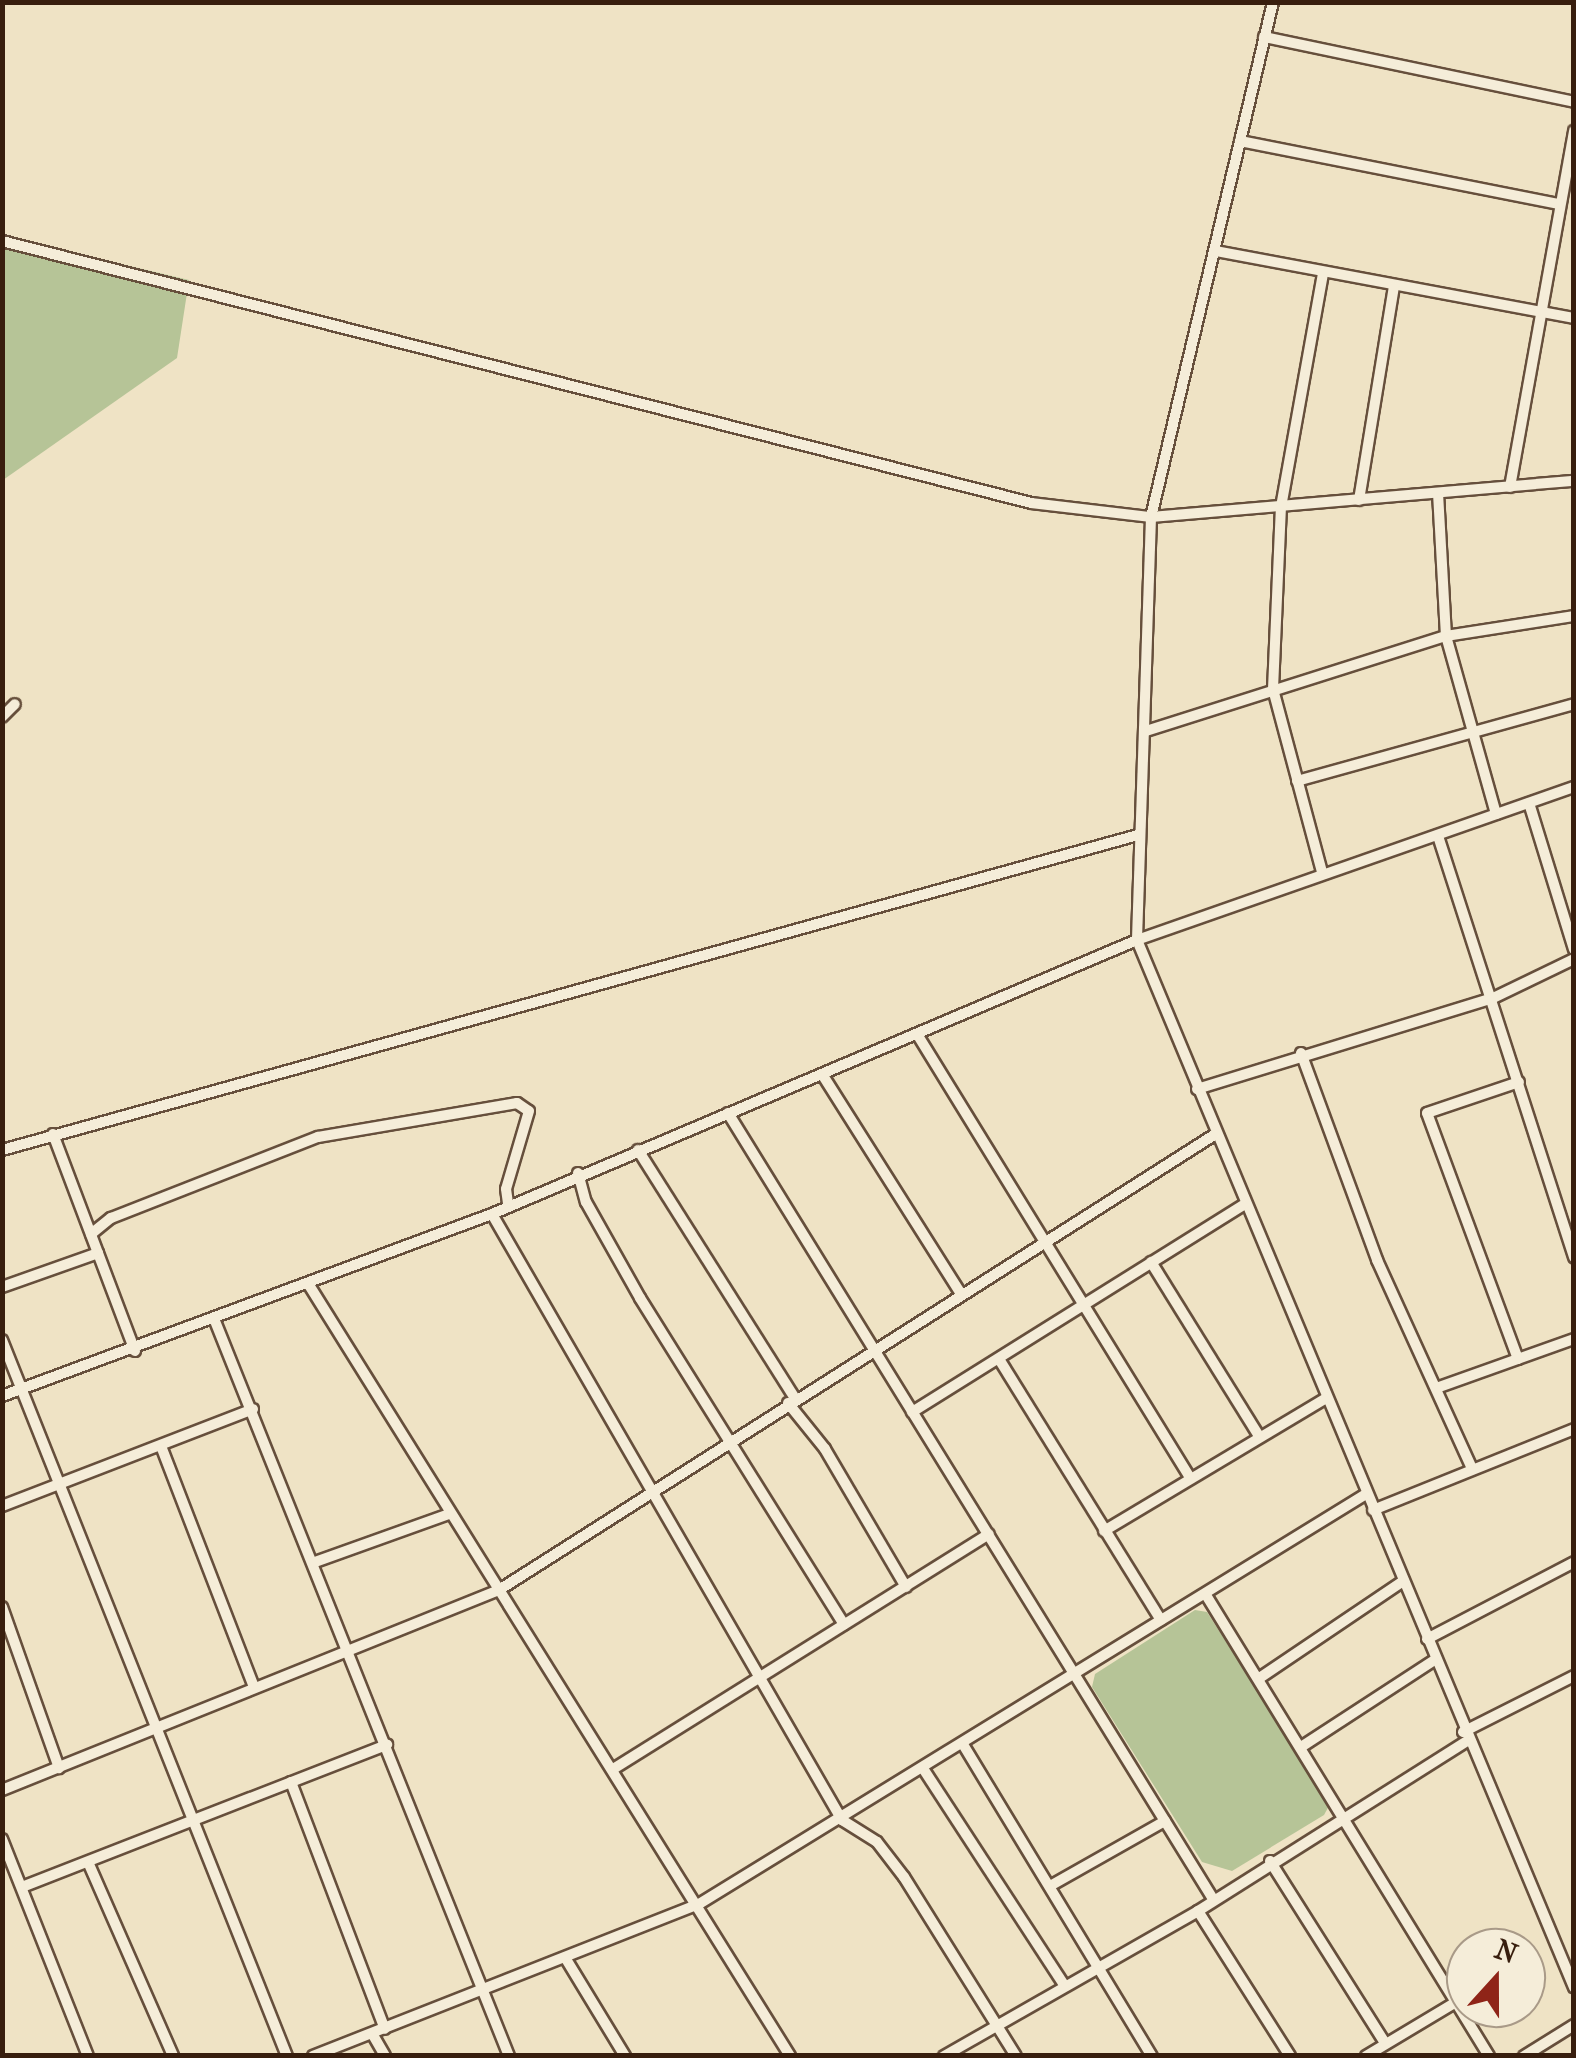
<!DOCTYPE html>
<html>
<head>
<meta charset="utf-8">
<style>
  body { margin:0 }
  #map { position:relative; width:1576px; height:2058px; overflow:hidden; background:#efe3c5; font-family:"IM FELL French Canon",serif }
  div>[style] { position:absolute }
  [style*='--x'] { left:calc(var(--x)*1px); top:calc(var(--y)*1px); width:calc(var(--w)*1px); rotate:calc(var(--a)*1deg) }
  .green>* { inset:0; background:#b6c497 }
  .roads { filter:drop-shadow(2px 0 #664f3c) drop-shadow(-2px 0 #664f3c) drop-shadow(0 2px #664f3c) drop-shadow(0 -2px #664f3c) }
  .minor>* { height:10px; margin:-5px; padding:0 5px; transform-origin:5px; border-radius:5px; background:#f5edd9 }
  span { translate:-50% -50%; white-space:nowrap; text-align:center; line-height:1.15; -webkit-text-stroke:8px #f5edd9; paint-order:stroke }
  .frame { position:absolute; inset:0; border:5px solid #381e0e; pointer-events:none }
  .north { position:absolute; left:1446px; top:1928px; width:100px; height:100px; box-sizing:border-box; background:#f5edd9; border:2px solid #a99a88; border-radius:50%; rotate:21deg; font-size:28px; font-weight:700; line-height:40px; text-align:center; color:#381e0e }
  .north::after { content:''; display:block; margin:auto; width:35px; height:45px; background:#8f2418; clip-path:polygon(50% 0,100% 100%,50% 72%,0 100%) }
</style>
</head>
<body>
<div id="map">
  <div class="green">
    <i style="clip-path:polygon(3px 236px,189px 280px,177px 358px,3px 480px)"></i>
    <i style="clip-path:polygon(1195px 1610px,1207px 1612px,1330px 1804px,1324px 1815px,1232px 1871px,1202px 1862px,1092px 1687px,1095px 1674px)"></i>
  </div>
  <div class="roads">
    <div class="minor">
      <i style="--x:1273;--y:2;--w:529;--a:103.33"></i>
      <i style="--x:1151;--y:517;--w:423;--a:91.9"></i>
      <i style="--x:1137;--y:940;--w:1135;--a:67.35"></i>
      <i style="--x:1264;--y:37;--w:317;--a:11.8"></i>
      <i style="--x:1240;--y:141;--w:323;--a:11.2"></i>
      <i style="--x:2;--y:241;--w:1062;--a:14.28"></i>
      <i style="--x:1031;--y:503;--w:121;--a:6.7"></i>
      <i style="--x:1151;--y:517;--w:425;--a:-4.9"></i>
      <i style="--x:1216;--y:251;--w:364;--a:10.6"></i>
      <i style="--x:1510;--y:487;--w:362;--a:-79.8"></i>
      <i style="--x:1438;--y:493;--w:143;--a:86.8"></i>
      <i style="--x:1446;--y:636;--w:185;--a:74.3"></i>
      <i style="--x:1359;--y:500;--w:216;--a:-80.7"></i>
      <i style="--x:2;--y:717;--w:18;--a:-45"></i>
      <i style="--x:1146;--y:731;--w:315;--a:-17.6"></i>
      <i style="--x:1446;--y:636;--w:130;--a:-8.9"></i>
      <i style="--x:1297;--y:781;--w:288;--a:-15.5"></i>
      <i style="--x:1529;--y:803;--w:153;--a:72.9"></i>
      <i style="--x:1438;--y:836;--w:443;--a:72.1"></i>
      <i style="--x:1322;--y:872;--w:189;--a:-105"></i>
      <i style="--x:1273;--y:689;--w:182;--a:-87.5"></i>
      <i style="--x:1281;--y:507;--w:237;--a:-79.8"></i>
      <i style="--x:917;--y:1034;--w:519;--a:58.39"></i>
      <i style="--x:1301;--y:1053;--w:221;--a:69.8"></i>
      <i style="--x:1377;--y:1260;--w:229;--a:65.5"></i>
      <i style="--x:822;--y:1074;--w:260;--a:57.7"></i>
      <i style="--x:1197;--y:1089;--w:310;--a:-17.1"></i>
      <i style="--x:1493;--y:998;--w:90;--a:-25.7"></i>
      <i style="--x:728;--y:1113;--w:924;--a:58.32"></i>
      <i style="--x:53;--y:1134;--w:232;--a:69.3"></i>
      <i style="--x:2;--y:1150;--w:1179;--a:-15.5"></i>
      <i style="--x:638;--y:1150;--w:294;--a:57.7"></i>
      <i style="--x:578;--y:1173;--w:30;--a:75"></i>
      <i style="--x:586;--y:1202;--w:110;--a:60.6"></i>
      <i style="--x:640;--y:1298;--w:385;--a:58"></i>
      <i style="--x:492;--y:1214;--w:700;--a:59.99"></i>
      <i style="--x:842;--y:1820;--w:41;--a:32.2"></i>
      <i style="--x:877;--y:1842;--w:44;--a:52.4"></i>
      <i style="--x:904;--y:1877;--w:211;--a:58"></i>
      <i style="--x:91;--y:1234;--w:26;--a:-39"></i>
      <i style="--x:111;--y:1218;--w:222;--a:-21.4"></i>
      <i style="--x:318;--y:1137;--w:202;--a:-9.7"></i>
      <i style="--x:517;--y:1103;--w:14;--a:34"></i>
      <i style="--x:529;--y:1111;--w:81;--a:106.4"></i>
      <i style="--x:506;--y:1189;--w:15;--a:82"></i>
      <i style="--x:1151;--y:1262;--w:205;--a:58.2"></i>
      <i style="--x:309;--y:1285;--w:909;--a:58.04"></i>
      <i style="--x:2;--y:1287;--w:102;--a:-19.5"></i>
      <i style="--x:215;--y:1321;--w:792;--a:68.2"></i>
      <i style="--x:2;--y:1340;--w:771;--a:68.3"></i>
      <i style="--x:999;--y:1359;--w:307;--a:58.2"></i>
      <i style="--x:1518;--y:1359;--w:262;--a:-110.3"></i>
      <i style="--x:1427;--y:1113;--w:97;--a:-18.6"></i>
      <i style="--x:1439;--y:1387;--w:143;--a:-19.6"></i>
      <i style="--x:2;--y:1396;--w:523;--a:-20.38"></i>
      <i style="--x:492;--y:1214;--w:701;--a:-23.02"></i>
      <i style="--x:1137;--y:940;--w:463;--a:-19.3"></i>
      <i style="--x:788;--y:1403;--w:59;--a:51.2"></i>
      <i style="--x:825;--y:1449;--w:160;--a:59.6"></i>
      <i style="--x:912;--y:1412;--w:390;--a:-32"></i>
      <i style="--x:161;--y:1446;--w:256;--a:68.9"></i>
      <i style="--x:2;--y:1506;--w:269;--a:-21.1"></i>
      <i style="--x:1373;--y:1510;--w:217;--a:-21.9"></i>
      <i style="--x:1104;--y:1531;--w:259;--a:-30.9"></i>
      <i style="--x:315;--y:1562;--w:142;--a:-19.7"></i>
      <i style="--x:1206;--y:1595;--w:541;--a:58.45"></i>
      <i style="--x:2;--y:1607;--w:171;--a:70.5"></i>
      <i style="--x:1427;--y:1639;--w:166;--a:-27.6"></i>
      <i style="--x:1261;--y:1677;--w:170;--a:-34"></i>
      <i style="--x:1463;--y:1732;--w:124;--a:-26.8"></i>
      <i style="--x:964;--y:1746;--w:363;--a:58.8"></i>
      <i style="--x:1301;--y:1747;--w:161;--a:-33.1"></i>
      <i style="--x:613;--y:1769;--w:443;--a:-32"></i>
      <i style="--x:924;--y:1770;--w:257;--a:56.9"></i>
      <i style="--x:291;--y:1782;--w:264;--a:69.2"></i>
      <i style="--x:2;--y:1790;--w:536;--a:-21.92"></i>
      <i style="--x:499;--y:1590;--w:847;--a:-32.47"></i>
      <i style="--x:2;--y:1839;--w:233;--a:68.4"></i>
      <i style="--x:1270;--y:1861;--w:215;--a:57.7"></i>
      <i style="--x:88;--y:1862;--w:212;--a:66.3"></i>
      <i style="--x:1050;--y:1886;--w:132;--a:-29.5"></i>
      <i style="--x:22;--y:1887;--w:392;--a:-21.3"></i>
      <i style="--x:1198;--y:1911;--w:172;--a:57.6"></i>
      <i style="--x:566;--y:1959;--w:114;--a:58.7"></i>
      <i style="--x:373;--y:2035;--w:24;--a:60"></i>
      <i style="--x:313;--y:2056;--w:415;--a:-21.5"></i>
      <i style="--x:699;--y:1904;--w:783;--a:-31.58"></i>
      <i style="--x:944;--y:2056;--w:292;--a:-29.7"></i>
      <i style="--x:1198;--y:1911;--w:318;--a:-32.3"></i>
      <i style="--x:1366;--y:2056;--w:107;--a:-30.9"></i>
      <i style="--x:1524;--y:2056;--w:59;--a:-31.8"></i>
    </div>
  </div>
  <div class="frame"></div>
  <div class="north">N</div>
</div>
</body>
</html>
